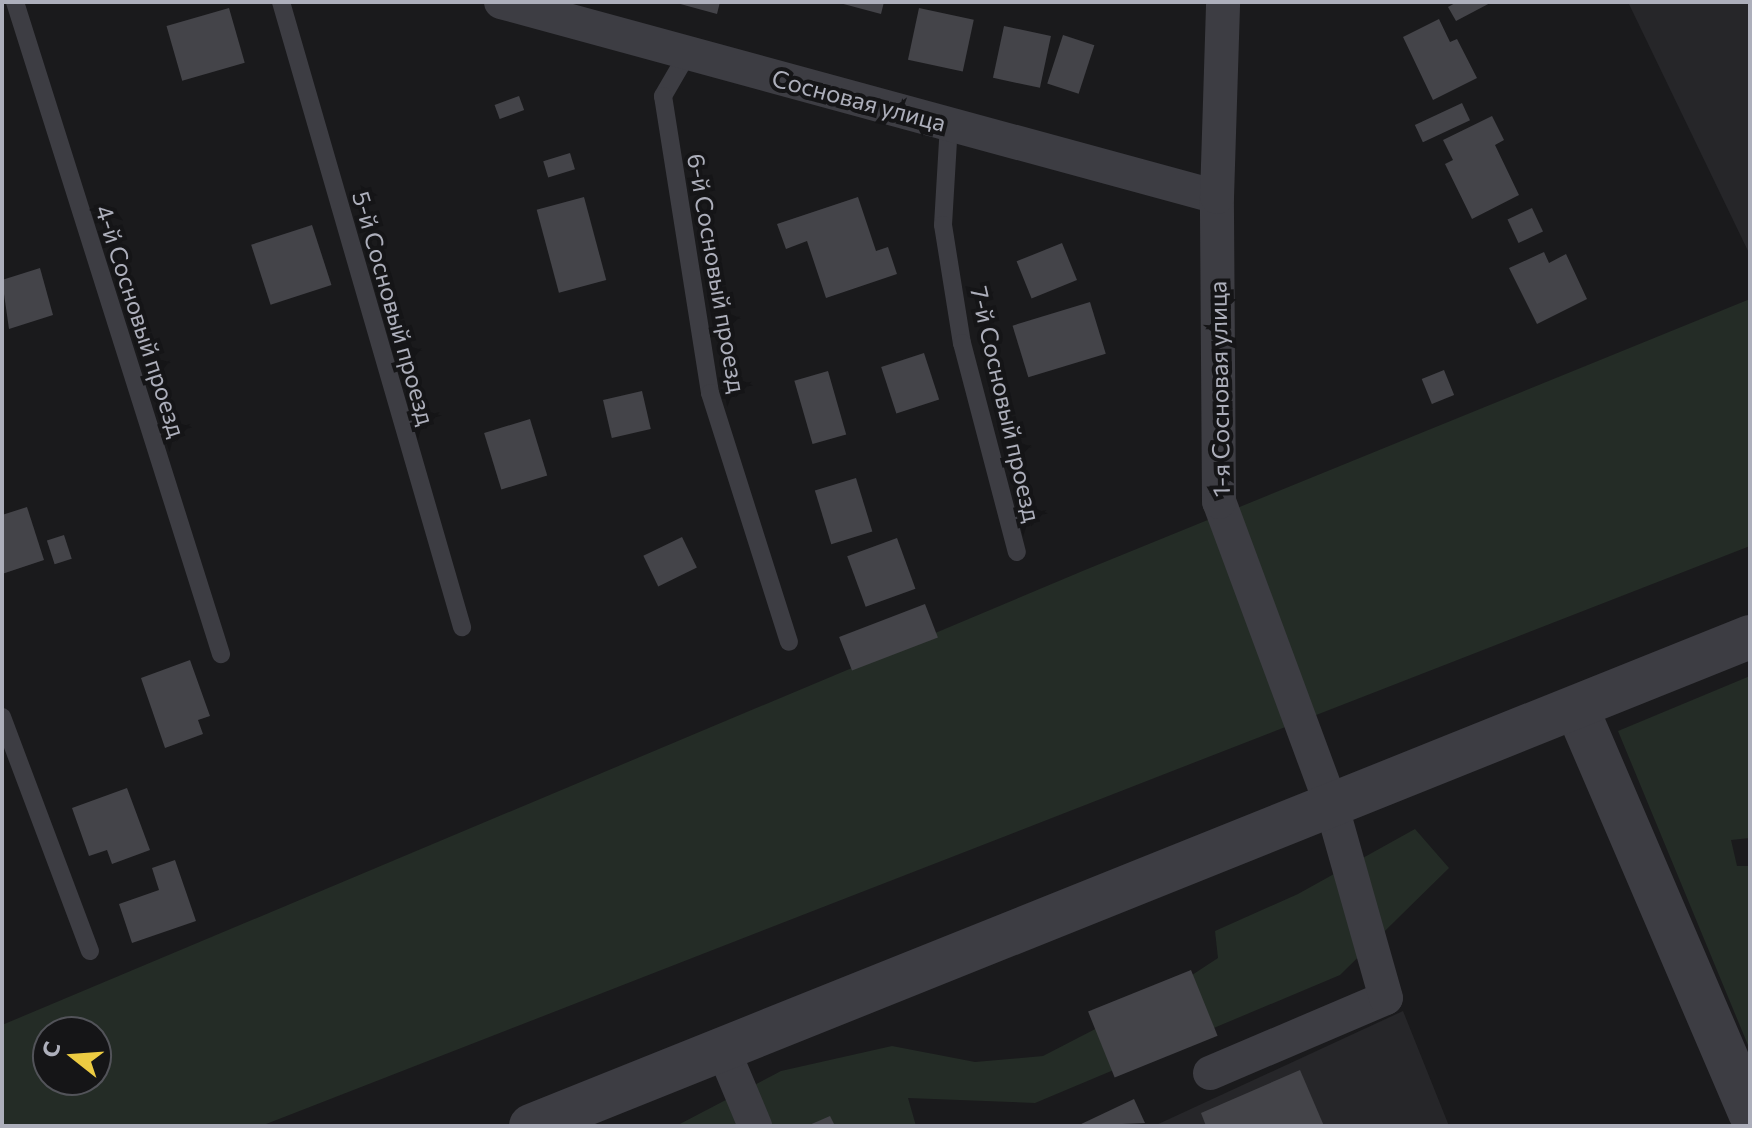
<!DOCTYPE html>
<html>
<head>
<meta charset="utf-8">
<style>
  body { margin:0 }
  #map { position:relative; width:1752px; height:1128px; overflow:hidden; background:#1a1a1c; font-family:Commissioner,sans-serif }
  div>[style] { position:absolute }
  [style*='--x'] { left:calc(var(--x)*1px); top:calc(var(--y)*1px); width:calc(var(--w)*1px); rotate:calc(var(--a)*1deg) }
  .built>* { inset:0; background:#262629 }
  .green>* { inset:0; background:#242c26 }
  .building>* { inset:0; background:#444449; transform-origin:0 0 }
  .service>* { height:18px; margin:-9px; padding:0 9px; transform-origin:9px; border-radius:9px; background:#3d3d43 }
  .minor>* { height:34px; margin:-17px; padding:0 17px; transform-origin:17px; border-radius:17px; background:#3d3d43 }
  .tertiary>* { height:44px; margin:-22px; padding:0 22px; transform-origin:22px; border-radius:22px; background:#3d3d43 }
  span { translate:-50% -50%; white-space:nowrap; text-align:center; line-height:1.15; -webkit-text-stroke:8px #151517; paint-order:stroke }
  .street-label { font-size:24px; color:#adafbb }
  .frame { position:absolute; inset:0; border:4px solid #adafbb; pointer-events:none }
  .north { position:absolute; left:32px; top:1016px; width:80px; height:80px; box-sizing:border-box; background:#151517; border:2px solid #525359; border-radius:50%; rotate:287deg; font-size:22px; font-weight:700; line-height:32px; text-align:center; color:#adafbb }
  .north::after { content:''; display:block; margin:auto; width:28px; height:36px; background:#eccb42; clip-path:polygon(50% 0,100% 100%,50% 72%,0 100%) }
</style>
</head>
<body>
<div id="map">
  <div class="built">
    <i style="clip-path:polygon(1628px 2px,1750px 2px,1750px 252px,1749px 253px)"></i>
    <i style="clip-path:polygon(1403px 1011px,1449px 1126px,1154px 1126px)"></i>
  </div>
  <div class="green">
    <i style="clip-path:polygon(evenodd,1750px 299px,1750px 546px,261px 1126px,2px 1126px,2px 1025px,1085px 570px,1750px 299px,48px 1032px,96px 1032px,96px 1080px,48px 1080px,48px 1032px)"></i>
    <i style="clip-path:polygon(1750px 676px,1750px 838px,1731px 840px,1737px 866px,1750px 866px,1750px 1050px,1618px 731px)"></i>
    <i style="clip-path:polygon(1415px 829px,1449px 868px,1340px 975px,1035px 1103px,908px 1098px,916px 1126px,676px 1126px,781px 1071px,892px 1046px,975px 1062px,1043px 1056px,1163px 994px,1218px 958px,1215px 931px,1298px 894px)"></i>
  </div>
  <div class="building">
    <i style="clip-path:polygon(673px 2px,720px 2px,717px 14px)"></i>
    <i style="clip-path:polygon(836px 2px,884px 2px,881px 14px)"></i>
    <i style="clip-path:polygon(1457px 2px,1492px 2px,1456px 21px,1448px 7px)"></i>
    <i style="left:229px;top:8px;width:57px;height:65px;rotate:74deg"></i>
    <i style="left:919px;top:8px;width:56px;height:53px;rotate:12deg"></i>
    <i style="clip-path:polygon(1439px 19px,1450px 42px,1457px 39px,1477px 78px,1433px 100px,1403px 37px)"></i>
    <i style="left:1004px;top:26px;width:48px;height:53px;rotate:12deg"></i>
    <i style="left:1063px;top:35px;width:33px;height:51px;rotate:18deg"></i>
    <i style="left:519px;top:96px;width:15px;height:26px;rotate:70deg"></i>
    <i style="left:1462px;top:103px;width:19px;height:52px;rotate:65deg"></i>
    <i style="clip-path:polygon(1492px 116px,1504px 140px,1495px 145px,1519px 195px,1472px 219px,1445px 164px,1453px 160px,1443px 140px)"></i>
    <i style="left:570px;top:153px;width:17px;height:28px;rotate:73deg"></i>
    <i style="left:584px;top:197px;width:86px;height:49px;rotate:75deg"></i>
    <i style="clip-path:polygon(858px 197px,876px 251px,888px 247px,897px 274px,826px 298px,807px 241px,786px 249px,777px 224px)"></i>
    <i style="left:1532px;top:208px;width:26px;height:27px;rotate:65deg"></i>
    <i style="left:312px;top:225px;width:63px;height:64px;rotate:72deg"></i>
    <i style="left:1062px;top:243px;width:40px;height:49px;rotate:68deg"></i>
    <i style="clip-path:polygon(1544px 252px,1549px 263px,1566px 254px,1587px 299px,1537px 324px,1509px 268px)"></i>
    <i style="clip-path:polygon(40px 268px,53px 315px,9px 329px,2px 280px)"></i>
    <i style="left:1090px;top:302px;width:54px;height:81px;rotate:73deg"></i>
    <i style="left:924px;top:353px;width:49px;height:45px;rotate:72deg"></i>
    <i style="left:1444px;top:370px;width:27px;height:24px;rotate:68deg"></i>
    <i style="left:828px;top:371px;width:66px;height:35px;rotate:74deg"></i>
    <i style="left:642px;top:391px;width:39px;height:40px;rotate:77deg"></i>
    <i style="left:530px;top:419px;width:59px;height:48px;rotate:73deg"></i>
    <i style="left:856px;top:478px;width:56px;height:43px;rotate:73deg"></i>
    <i style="clip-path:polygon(27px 507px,44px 560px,2px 574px,2px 515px)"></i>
    <i style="left:64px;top:535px;width:25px;height:18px;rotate:72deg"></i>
    <i style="left:682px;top:537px;width:34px;height:43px;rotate:64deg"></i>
    <i style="left:897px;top:538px;width:54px;height:53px;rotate:70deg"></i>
    <i style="left:925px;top:604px;width:36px;height:92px;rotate:69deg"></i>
    <i style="clip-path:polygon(190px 660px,210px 716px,198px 720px,203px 734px,165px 748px,141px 678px)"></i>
    <i style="clip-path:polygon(127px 788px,150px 850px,112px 864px,107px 850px,89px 856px,72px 808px)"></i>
    <i style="clip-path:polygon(175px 860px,196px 921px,132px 943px,119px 904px,159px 890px,152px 868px)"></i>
    <i style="left:1191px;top:970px;width:71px;height:111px;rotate:68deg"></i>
    <i style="clip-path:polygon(1300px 1070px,1324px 1126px,1206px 1126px,1201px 1113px)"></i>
    <i style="clip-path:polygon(1134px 1099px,1145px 1123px,1077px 1126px)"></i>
    <i style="clip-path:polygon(830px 1116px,835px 1126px,807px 1126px)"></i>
  </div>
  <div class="service">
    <i style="--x:15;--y:2;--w:684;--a:72.47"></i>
    <i style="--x:281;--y:2;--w:651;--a:73.85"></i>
    <i style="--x:688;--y:53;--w:50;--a:120.2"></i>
    <i style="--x:663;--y:96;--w:301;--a:81"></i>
    <i style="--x:710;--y:393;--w:261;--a:72.4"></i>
    <i style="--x:949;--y:124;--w:101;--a:93.4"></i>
    <i style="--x:943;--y:225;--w:120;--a:80.9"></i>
    <i style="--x:962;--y:343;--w:216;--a:75.3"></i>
    <i style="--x:2;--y:717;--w:250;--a:69.4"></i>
  </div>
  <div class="minor">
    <i style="--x:501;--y:2;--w:742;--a:15.23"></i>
    <i style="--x:722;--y:1047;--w:86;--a:67.3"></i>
    <i style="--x:1210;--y:1073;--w:191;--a:-23.1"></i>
    <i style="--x:1386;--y:998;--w:202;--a:-105.8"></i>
    <i style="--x:1331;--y:804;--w:322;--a:-110.3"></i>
    <i style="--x:1219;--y:502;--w:305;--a:-90.4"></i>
    <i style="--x:1217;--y:197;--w:195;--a:-88.2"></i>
  </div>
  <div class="tertiary">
    <i style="--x:1577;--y:709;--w:439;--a:66.8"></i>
    <i style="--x:531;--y:1126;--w:1313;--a:-21.86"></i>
  </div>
  <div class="street-label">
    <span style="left:859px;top:100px;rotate:15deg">Сосновая улица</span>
    <span style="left:717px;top:273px;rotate:80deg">6-й Сосновый проезд</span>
    <span style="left:394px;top:308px;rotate:74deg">5-й Сосновый проезд</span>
    <span style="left:141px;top:321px;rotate:72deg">4-й Сосновый проезд</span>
    <span style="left:1219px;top:389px;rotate:-91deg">1-я Сосновая улица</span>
    <span style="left:1006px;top:404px;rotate:77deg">7-й Сосновый проезд</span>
  </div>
  <div class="frame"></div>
  <div class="north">С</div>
</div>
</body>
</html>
